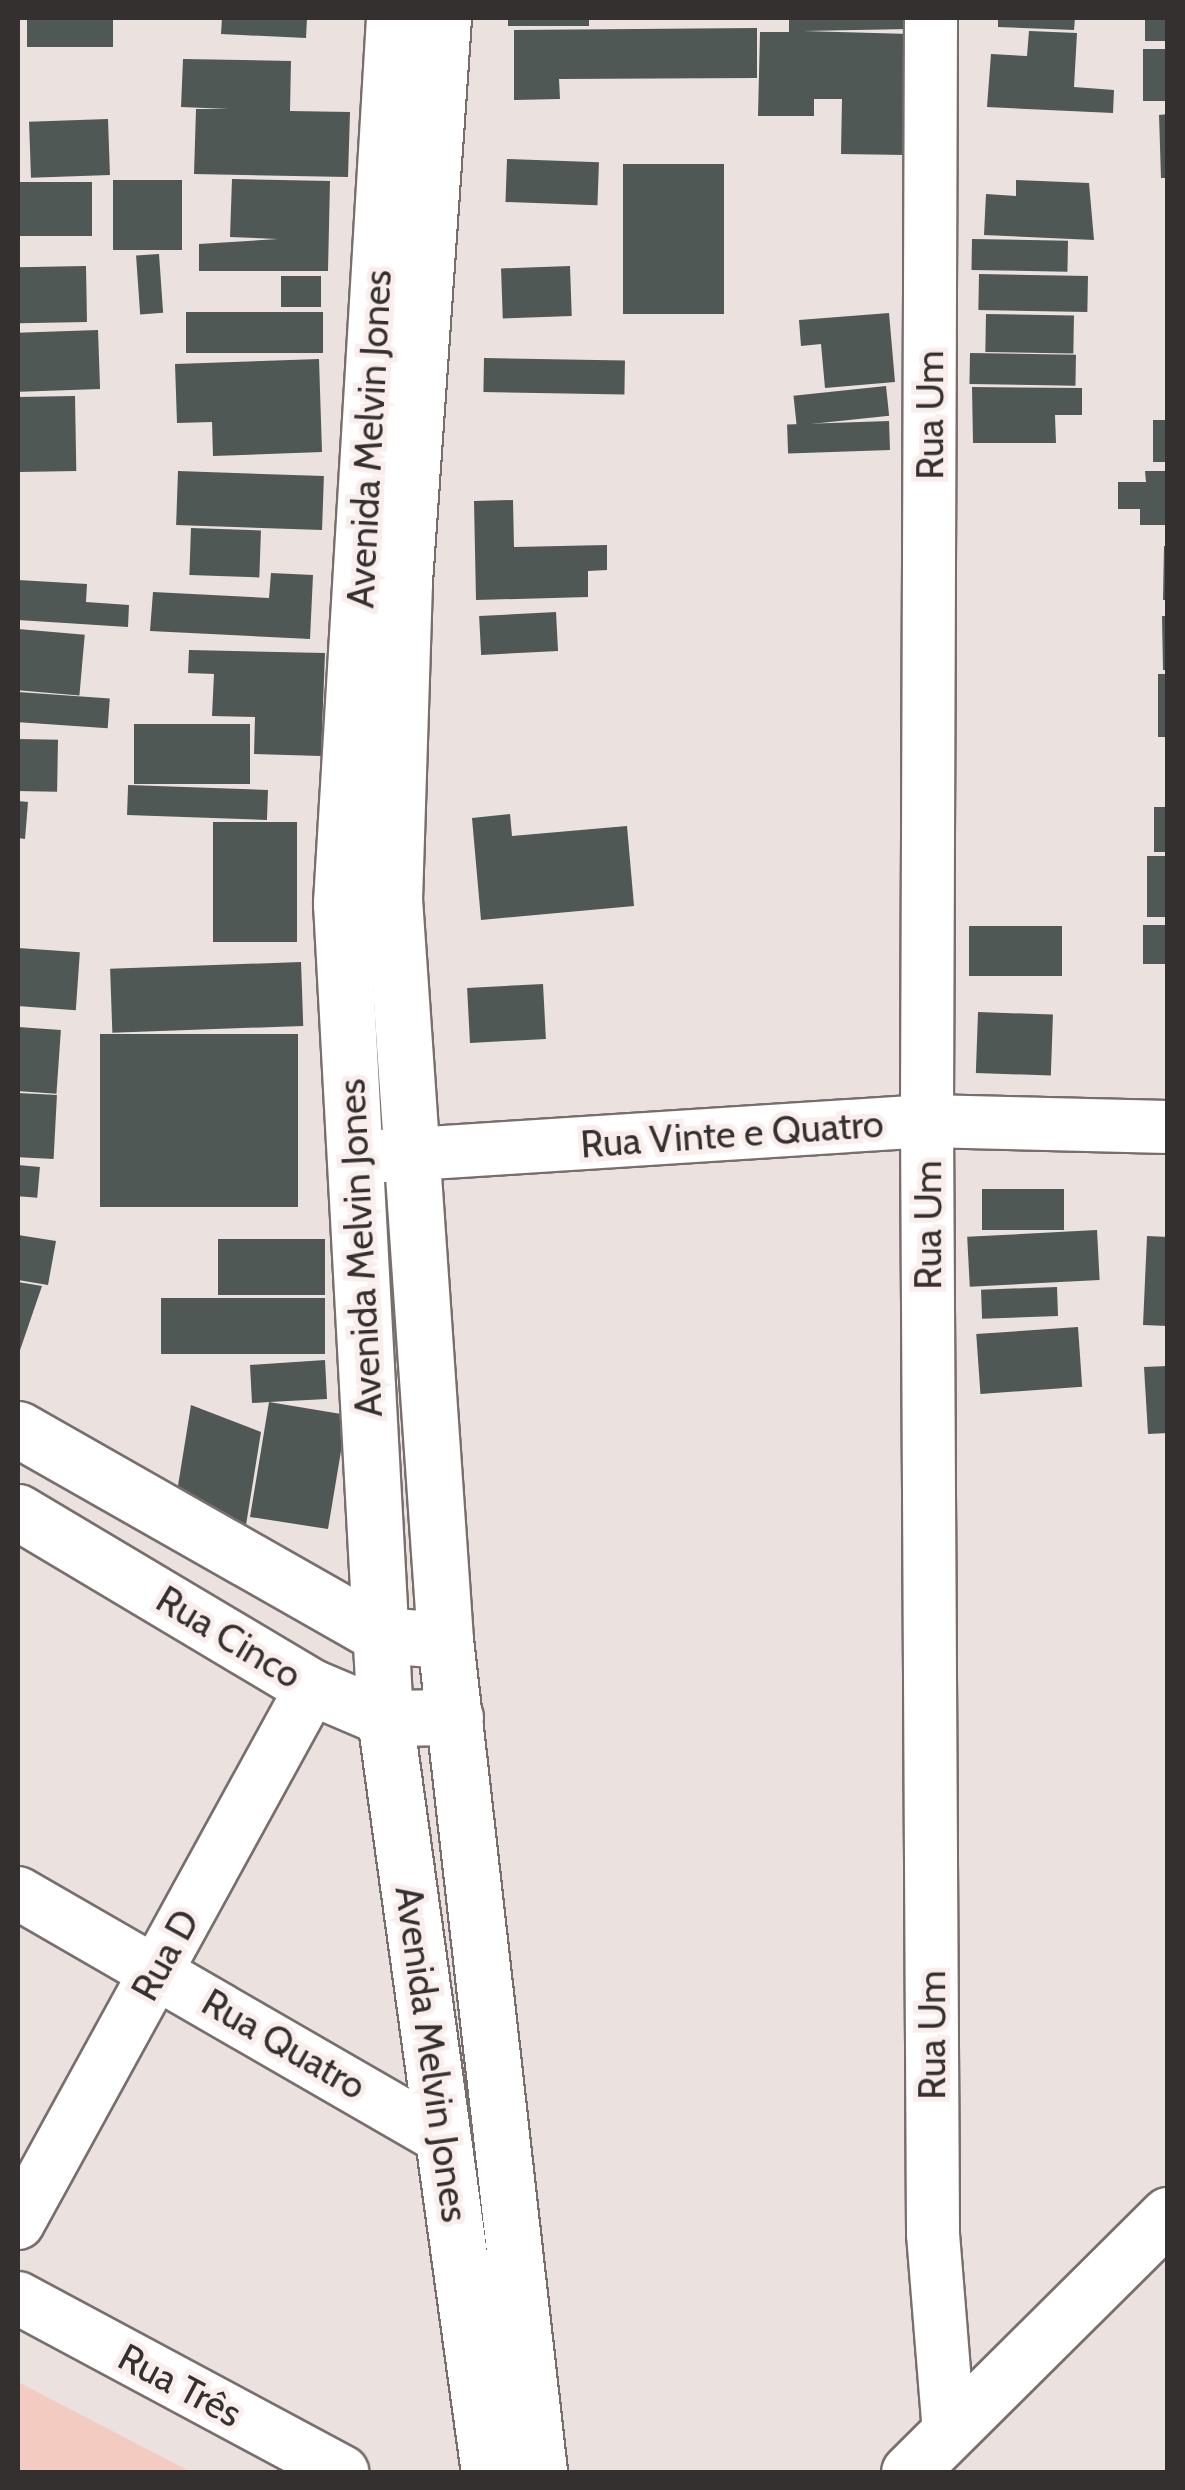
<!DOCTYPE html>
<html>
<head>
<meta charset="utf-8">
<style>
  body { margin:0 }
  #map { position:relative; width:1185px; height:2490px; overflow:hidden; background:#ebe1de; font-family:Cabin,sans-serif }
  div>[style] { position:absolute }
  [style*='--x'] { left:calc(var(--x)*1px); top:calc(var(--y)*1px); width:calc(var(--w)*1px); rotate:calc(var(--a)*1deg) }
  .green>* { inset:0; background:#f4cbc1 }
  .building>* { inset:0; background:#4f5855; transform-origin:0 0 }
  .roads { filter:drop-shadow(2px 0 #786f6d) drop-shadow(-2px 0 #786f6d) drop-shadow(0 2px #786f6d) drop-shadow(0 -2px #786f6d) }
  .minor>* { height:52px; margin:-26px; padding:0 26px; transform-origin:26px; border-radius:26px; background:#fff }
  .tertiary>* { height:55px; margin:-27.5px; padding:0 27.5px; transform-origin:27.5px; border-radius:27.5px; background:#fff }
  .secondary>* { height:55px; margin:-27.5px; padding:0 27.5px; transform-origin:27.5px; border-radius:27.5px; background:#fff }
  span { translate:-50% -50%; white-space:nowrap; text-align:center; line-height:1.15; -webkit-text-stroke:10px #f9eeec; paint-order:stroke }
  .street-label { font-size:38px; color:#34302f }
  .frame { position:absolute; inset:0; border:20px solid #34302f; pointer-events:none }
</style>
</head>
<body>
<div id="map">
  <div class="green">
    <i style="clip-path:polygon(20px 2383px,191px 2472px,18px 2472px)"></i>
  </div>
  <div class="building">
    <i style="left:27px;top:18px;width:86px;height:29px"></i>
    <i style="clip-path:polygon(222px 18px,307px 18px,306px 38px,221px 34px)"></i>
    <i style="left:508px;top:18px;width:81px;height:8px"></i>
    <i style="clip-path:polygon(789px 18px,909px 18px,909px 29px,803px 31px,910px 34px,907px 155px,841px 154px,842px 99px,814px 99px,814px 116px,758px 116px,760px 32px,789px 32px)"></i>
    <i style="clip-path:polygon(998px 18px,1075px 18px,1074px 30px,998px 27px)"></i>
    <i style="left:1145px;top:18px;width:23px;height:23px"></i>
    <i style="clip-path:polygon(757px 28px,757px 78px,559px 79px,560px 99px,514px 100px,514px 30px)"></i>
    <i style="clip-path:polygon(1029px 31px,1077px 33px,1074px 87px,1114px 90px,1113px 113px,987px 107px,991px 54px,1027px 56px)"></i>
    <i style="left:1168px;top:49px;width:52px;height:25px;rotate:90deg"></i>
    <i style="clip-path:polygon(183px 59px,291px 61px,290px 111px,350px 112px,348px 177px,194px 174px,196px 109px,229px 109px,181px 107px)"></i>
    <i style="clip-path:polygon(1168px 114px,1168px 178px,1161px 178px,1159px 115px)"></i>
    <i style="left:108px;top:119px;width:56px;height:79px;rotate:88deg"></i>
    <i style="left:507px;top:159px;width:92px;height:43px;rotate:2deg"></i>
    <i style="left:623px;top:164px;width:101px;height:150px"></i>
    <i style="clip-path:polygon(232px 179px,330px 181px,328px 271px,199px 271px,199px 244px,278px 239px,230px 237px)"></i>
    <i style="left:113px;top:180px;width:69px;height:70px"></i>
    <i style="clip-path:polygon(1016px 180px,1089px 183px,1094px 240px,984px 235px,986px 194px,1016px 196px)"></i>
    <i style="left:92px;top:182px;width:54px;height:74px;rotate:90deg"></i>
    <i style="left:972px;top:239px;width:96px;height:31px;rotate:1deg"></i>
    <i style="left:159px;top:254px;width:59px;height:23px;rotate:86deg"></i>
    <i style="left:86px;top:266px;width:56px;height:68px;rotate:89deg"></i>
    <i style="left:570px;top:266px;width:50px;height:69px;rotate:88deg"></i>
    <i style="left:979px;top:274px;width:109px;height:36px;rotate:1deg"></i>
    <i style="left:281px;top:276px;width:40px;height:31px"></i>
    <i style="left:323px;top:312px;width:41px;height:137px;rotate:90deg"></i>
    <i style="clip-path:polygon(889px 313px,895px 382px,825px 388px,821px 344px,801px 346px,799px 320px)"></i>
    <i style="left:986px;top:314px;width:88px;height:38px;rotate:1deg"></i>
    <i style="left:98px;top:330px;width:59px;height:80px;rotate:88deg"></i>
    <i style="left:970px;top:353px;width:106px;height:31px;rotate:1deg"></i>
    <i style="left:484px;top:358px;width:141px;height:34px;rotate:1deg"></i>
    <i style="clip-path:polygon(319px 359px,322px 452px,213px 456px,212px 422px,177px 423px,175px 364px)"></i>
    <i style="left:886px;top:386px;width:30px;height:93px;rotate:84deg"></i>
    <i style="clip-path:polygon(972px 387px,1082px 388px,1082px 415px,1055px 415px,1056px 443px,973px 443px)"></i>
    <i style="left:75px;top:396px;width:75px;height:57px;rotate:89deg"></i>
    <i style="left:1153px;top:420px;width:15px;height:42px"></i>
    <i style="left:889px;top:421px;width:29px;height:102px;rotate:88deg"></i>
    <i style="left:178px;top:471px;width:146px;height:54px;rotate:2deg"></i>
    <i style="clip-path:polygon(1145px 471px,1168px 471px,1168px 525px,1140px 525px,1140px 509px,1118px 509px,1118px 482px,1146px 482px)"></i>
    <i style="clip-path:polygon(513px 500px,514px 547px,607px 545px,607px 570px,588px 571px,588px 597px,476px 600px,474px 501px)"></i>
    <i style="left:191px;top:528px;width:70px;height:47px;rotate:2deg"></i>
    <i style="clip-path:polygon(1164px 546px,1168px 546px,1168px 600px,1163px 600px)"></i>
    <i style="clip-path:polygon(271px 573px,313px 575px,310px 639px,150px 631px,153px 592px,269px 598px)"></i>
    <i style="clip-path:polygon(18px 580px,87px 584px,86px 602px,129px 605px,128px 627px,18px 620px)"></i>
    <i style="left:556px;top:612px;width:39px;height:77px;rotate:87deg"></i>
    <i style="clip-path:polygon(1162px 616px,1168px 616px,1168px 670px,1163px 670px)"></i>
    <i style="left:18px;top:629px;width:67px;height:61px;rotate:5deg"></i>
    <i style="clip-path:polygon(189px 650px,325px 653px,321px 756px,254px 754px,255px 717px,212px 716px,214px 674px,188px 673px)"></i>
    <i style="left:1168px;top:674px;width:63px;height:10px;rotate:90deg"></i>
    <i style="left:18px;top:692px;width:92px;height:30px;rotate:4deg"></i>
    <i style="left:250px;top:724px;width:60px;height:116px;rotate:90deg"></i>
    <i style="left:18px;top:739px;width:40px;height:52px;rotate:1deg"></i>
    <i style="left:268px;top:790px;width:30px;height:140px;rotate:92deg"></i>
    <i style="clip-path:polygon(18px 801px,28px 802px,25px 839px,18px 838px)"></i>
    <i style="left:1168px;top:807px;width:45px;height:14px;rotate:90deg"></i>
    <i style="clip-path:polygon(510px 814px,512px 836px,627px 826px,634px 906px,481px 920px,472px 818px)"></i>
    <i style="left:297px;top:822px;width:120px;height:84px;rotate:90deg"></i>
    <i style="left:1147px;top:856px;width:21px;height:61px"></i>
    <i style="left:1168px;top:925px;width:39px;height:25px;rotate:90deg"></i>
    <i style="left:969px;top:926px;width:93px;height:50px"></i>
    <i style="left:18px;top:948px;width:62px;height:58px;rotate:4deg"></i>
    <i style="left:301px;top:962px;width:64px;height:191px;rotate:88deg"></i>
    <i style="left:543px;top:984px;width:55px;height:76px;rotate:87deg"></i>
    <i style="left:978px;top:1012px;width:75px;height:61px;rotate:2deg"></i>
    <i style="left:18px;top:1027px;width:43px;height:64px;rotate:4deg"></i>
    <i style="left:298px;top:1034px;width:173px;height:198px;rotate:90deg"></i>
    <i style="left:18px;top:1093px;width:39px;height:64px;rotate:3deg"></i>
    <i style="left:18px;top:1165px;width:22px;height:31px;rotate:5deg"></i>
    <i style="left:1064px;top:1189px;width:41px;height:82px;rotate:90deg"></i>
    <i style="left:1097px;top:1230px;width:50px;height:130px;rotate:87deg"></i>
    <i style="clip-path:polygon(18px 1235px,56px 1241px,48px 1285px,18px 1280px)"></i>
    <i style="clip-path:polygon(1147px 1236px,1168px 1237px,1168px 1326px,1143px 1325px)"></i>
    <i style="left:218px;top:1239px;width:107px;height:56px"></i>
    <i style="clip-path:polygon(18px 1282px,42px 1286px,18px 1356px)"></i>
    <i style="left:1057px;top:1287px;width:29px;height:76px;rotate:88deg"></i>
    <i style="left:161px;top:1298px;width:164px;height:56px"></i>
    <i style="left:1078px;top:1327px;width:60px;height:102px;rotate:86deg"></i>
    <i style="clip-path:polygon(325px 1360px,327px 1399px,269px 1402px,347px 1415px,328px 1529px,250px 1517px,269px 1402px,252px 1403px,250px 1365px)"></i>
    <i style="clip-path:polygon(1168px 1366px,1168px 1433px,1148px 1434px,1144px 1367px)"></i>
    <i style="clip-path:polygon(191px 1405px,261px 1432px,246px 1525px,177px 1492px)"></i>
  </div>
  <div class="roads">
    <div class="minor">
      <i style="--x:931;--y:18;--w:1103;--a:90.21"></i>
      <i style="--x:927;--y:1121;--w:1113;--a:89.69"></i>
      <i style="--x:933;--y:2234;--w:200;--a:85.4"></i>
      <i style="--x:367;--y:1157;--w:561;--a:-3.68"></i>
      <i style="--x:927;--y:1121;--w:241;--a:1.4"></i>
      <i style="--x:18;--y:1893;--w:492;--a:30"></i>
      <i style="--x:18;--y:2223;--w:611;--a:-61.25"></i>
      <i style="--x:18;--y:2298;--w:368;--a:28.2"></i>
    </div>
    <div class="tertiary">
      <i style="--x:18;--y:1429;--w:417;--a:29.6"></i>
      <i style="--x:381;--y:1635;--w:64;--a:4.5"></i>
      <i style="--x:18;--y:1512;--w:342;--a:30.8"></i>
      <i style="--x:312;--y:1687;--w:79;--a:23"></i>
      <i style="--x:385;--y:1718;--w:70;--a:-0.8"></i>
    </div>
    <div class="secondary">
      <i style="--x:394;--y:18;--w:887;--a:93.43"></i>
      <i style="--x:341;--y:903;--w:816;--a:86.91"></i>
      <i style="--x:385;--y:1718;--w:761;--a:82.15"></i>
      <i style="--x:443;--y:18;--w:565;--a:93.96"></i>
      <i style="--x:404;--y:582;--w:317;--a:91.8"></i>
      <i style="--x:394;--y:899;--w:743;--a:86.06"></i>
      <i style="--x:445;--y:1640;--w:837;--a:83.55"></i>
      <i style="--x:909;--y:2472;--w:365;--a:-44.8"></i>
    </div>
  </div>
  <div class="street-label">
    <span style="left:930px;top:415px;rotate:-90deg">Rua Um</span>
    <span style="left:369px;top:439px;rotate:-87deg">Avenida Melvin Jones</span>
    <span style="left:732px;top:1134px;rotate:-4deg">Rua Vinte e Quatro</span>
    <span style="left:928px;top:1225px;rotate:-90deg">Rua Um</span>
    <span style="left:360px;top:1248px;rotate:-93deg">Avenida Melvin Jones</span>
    <span style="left:229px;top:1637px;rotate:31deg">Rua Cinco</span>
    <span style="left:165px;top:1955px;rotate:-61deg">Rua D</span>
    <span style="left:932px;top:2035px;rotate:-90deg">Rua Um</span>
    <span style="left:284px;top:2044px;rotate:30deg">Rua Quatro</span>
    <span style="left:432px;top:2054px;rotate:82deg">Avenida Melvin Jones</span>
    <span style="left:180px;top:2385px;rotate:28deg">Rua Três</span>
  </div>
  <div class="frame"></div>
</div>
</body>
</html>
